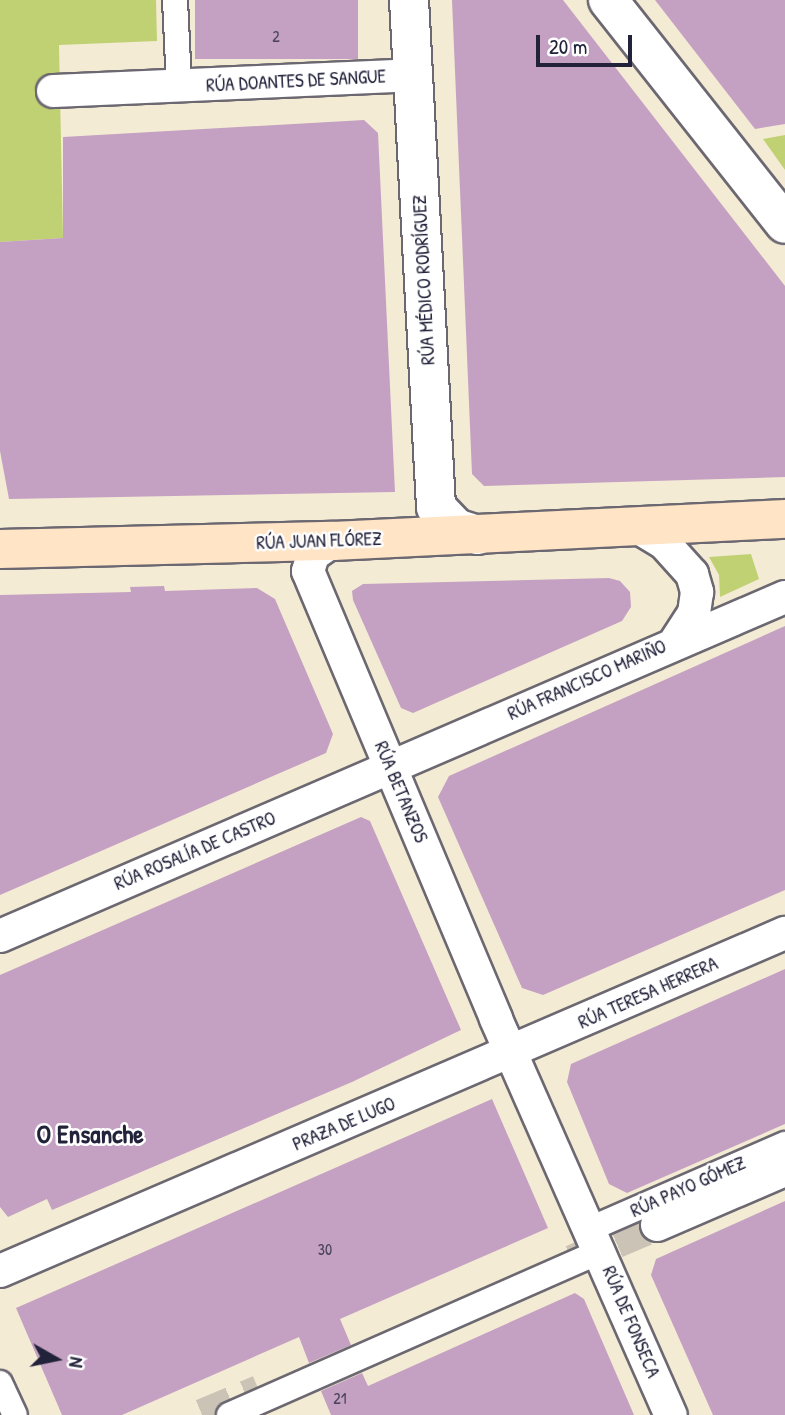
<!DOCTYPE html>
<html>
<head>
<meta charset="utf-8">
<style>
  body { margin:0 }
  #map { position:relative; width:785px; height:1415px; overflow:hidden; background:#f4ebd5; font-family:"Patrick Hand",sans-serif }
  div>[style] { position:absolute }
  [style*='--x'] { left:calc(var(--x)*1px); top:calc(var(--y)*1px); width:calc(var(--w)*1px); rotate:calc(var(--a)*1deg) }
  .green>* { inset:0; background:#c0d174 }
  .building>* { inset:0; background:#c4a1c2; transform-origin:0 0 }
  .minor-tunnel>* { height:32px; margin-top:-16px; transform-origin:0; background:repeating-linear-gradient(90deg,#cac3b6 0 32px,transparent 0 48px) }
  .roads { filter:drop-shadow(2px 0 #6c6871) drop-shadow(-2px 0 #6c6871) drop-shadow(0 2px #6c6871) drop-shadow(0 -2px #6c6871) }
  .pedestrian>* { height:24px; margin:-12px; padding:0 12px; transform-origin:12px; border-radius:12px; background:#fff }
  .minor>* { height:32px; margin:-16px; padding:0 16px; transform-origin:16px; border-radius:16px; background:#fff }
  .tertiary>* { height:38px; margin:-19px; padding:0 19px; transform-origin:19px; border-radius:19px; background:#fff }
  .secondary>* { height:38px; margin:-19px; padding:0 19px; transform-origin:19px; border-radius:19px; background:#ffe4c6 }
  span { translate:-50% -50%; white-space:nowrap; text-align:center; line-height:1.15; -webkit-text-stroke:5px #fff; paint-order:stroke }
  .number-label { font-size:16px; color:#4a425d }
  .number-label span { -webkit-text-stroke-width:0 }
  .street-label { font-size:19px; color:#22223b }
  .district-label { font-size:26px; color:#22223b; font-weight:700 }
  .north { position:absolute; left:21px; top:1324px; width:70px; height:70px; -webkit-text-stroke:5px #fff; paint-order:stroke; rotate:99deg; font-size:19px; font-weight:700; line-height:28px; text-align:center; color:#22223b }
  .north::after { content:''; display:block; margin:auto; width:24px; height:32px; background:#22223b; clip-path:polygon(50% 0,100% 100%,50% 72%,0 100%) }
  .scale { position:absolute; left:536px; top:35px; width:96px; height:32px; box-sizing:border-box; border:4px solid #22223b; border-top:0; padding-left:9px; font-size:21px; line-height:24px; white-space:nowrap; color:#22223b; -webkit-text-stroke:5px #fff; paint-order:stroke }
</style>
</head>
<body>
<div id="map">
  <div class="green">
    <i style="clip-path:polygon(0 0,156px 0,157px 41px,59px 45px,63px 238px,0 242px)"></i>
    <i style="clip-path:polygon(785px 135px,785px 170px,763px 139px)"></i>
    <i style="clip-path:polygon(751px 554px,759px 579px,720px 597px,719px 575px,709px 557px)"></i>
  </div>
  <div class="building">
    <i style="left:195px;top:0;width:163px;height:59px"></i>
    <i style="clip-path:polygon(452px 0,563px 0,785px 286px,785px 477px,484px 486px,472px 474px)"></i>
    <i style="clip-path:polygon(655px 0,785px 0,785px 124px,755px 129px)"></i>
    <i style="clip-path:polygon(364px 120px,378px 133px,395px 492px,9px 499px,0 451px,0 242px,63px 238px,63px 137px)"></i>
    <i style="clip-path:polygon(609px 578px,620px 581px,630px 592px,631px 607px,622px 621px,413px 713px,401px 708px,353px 600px,352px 591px,363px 584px)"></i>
    <i style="clip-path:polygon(164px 586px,165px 591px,257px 588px,275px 599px,333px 734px,326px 753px,0 895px,0 595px,131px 592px,130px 587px)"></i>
    <i style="clip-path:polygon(785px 626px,785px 890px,543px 995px,522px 988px,438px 797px,449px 776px)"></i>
    <i style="clip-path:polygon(361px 817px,370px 821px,461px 1030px,352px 1082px,52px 1210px,47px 1199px,8px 1217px,0 1207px,0 975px)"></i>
    <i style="clip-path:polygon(785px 969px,785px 1124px,627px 1193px,609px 1184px,567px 1082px,571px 1064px)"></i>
    <i style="clip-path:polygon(492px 1099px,548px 1228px,340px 1319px,351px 1345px,309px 1363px,299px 1337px,122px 1415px,62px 1415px,16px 1308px)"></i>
    <i style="clip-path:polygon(785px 1201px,785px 1415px,713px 1415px,651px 1275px,656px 1259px)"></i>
    <i style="clip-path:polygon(575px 1293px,584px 1299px,634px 1415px,331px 1415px,321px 1391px,362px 1373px,368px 1386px)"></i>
  </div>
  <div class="minor-tunnel">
    <i style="--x:572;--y:1261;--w:92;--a:-23"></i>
    <i style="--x:202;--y:1415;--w:62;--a:-22.8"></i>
  </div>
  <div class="roads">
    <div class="pedestrian">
      <i style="--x:175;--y:0;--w:86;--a:87.3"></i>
      <i style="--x:590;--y:1229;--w:213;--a:-23.6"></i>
      <i style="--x:0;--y:1383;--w:35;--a:65"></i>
      <i style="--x:229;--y:1415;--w:407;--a:-23.8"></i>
    </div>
    <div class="minor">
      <i style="--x:53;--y:91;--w:360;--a:-2.5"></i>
      <i style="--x:639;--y:528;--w:29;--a:31"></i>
      <i style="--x:664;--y:543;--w:42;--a:47.9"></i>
      <i style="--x:692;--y:574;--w:19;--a:74"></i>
      <i style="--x:697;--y:592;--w:21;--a:98"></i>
      <i style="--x:694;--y:613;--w:33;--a:123"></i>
      <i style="--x:333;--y:541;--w:24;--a:145"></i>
      <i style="--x:313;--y:555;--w:17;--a:107"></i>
      <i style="--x:308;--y:571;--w:486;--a:67.2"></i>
      <i style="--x:496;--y:1019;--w:433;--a:66.2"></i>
      <i style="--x:0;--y:936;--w:855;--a:-23.36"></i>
      <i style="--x:657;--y:1225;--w:139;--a:-23.3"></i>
      <i style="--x:0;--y:1271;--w:855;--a:-23.3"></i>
    </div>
    <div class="tertiary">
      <i style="--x:409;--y:0;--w:508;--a:86.95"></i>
      <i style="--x:436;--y:507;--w:29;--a:46"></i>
      <i style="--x:456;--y:528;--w:23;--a:18"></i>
      <i style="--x:608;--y:0;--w:285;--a:51.7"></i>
    </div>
    <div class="secondary">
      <i style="--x:0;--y:549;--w:333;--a:-1.4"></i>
      <i style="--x:333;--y:541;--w:453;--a:-2.8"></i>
    </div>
  </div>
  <div class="number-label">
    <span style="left:276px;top:36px">2</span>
    <span style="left:325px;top:1249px">30</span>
    <span style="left:340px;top:1398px">21</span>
  </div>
  <div class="street-label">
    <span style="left:296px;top:81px;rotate:-3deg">RÚA DOANTES DE SANGUE</span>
    <span style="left:424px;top:280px;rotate:-93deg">RÚA MÉDICO RODRÍGUEZ</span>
    <span style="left:319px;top:541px;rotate:-2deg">RÚA JUAN FLÓREZ</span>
    <span style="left:587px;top:680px;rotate:-24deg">RÚA FRANCISCO MARIÑO</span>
    <span style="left:401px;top:792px;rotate:67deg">RÚA BETANZOS</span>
    <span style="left:195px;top:851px;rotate:-23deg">RÚA ROSALÍA DE CASTRO</span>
    <span style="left:648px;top:993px;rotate:-24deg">RÚA TERESA HERRERA</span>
    <span style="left:344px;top:1124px;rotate:-23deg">PRAZA DE LUGO</span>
    <span style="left:688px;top:1187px;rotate:-24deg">RÚA PAYO GÓMEZ</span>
    <span style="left:631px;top:1322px;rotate:67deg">RÚA DE FONSECA</span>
  </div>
  <div class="district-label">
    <span style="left:90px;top:1134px">O Ensanche</span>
  </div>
  <div class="north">N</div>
  <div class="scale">20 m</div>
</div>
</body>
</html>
